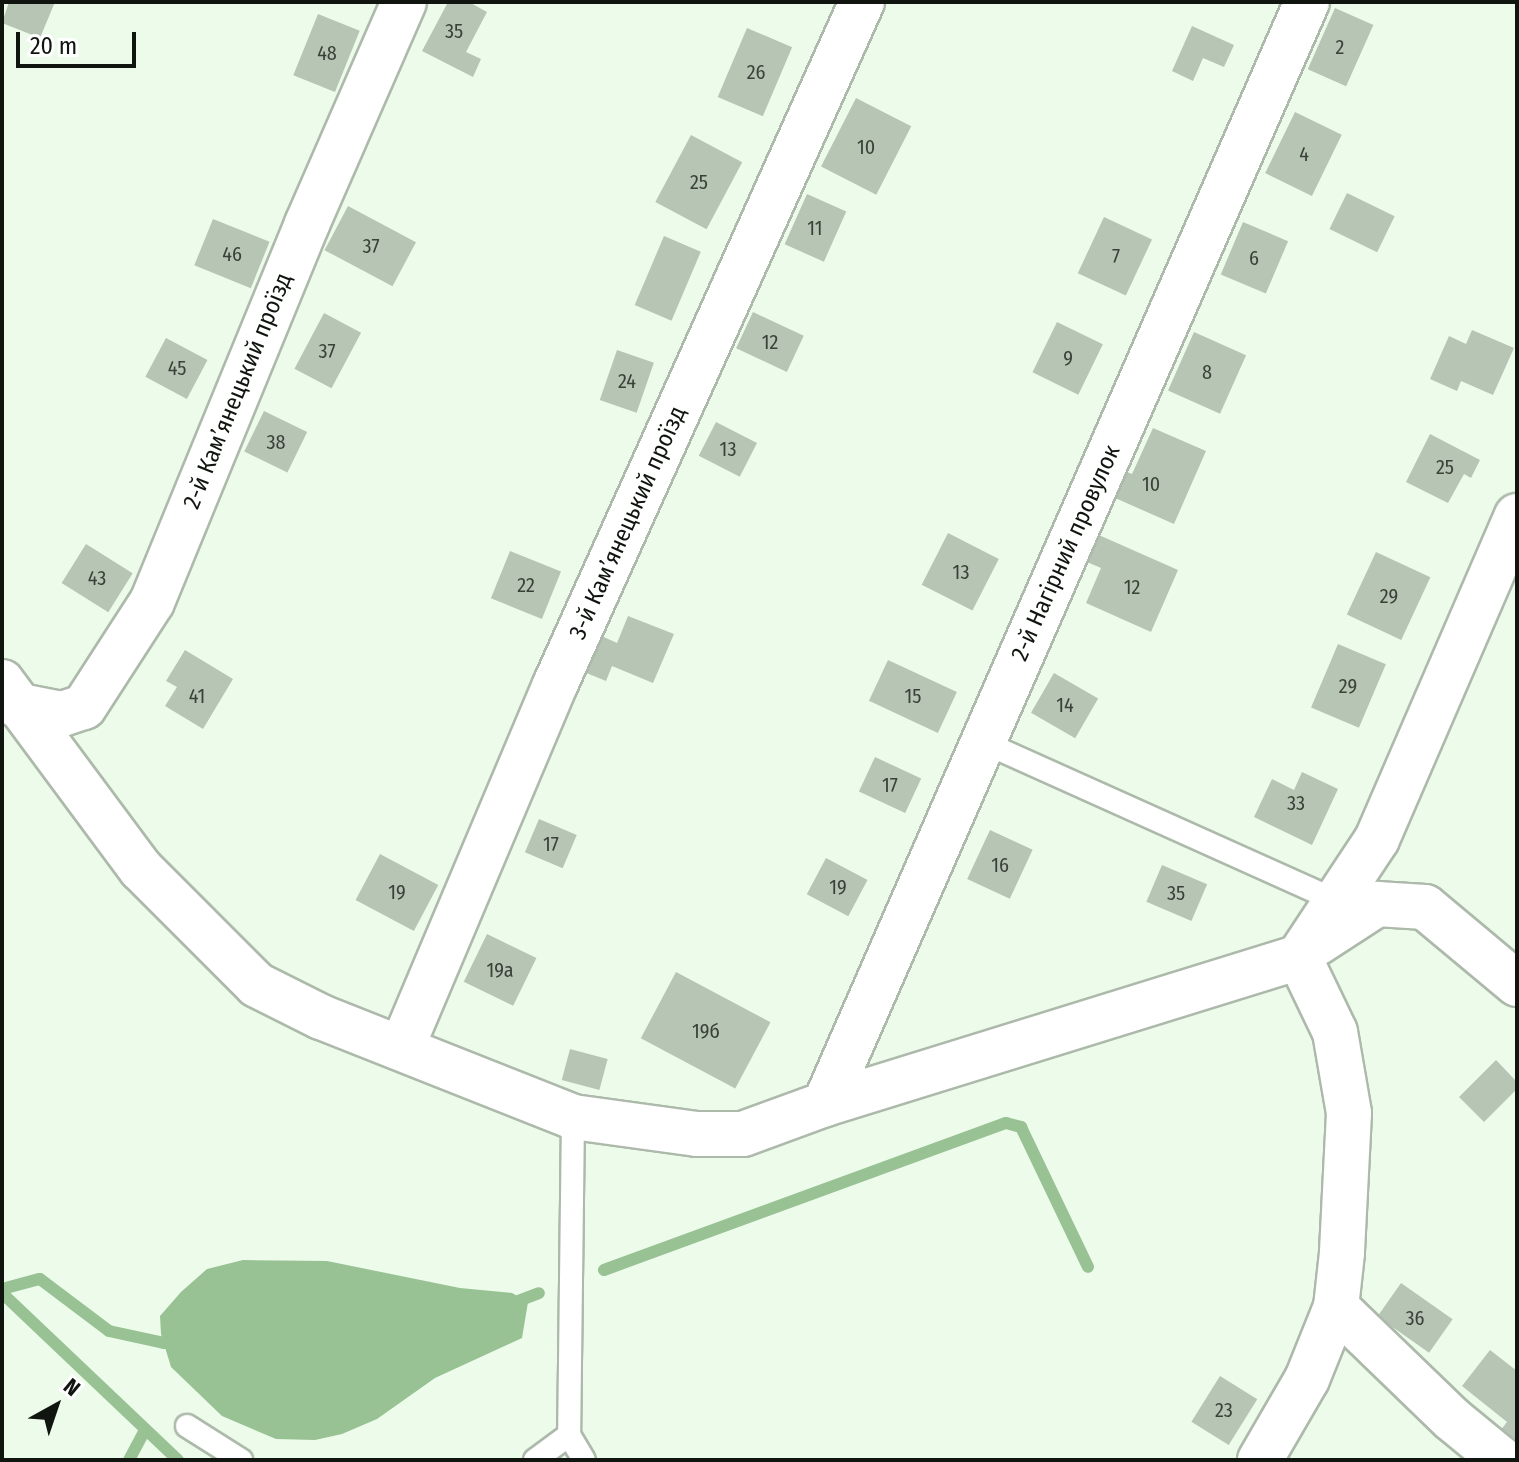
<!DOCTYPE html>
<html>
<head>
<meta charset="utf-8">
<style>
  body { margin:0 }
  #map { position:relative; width:1519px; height:1462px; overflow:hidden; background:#edfbeb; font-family:"Fira Sans Condensed",sans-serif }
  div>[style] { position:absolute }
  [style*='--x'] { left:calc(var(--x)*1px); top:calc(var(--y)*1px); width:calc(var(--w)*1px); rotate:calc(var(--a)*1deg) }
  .water>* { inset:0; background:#98c293 }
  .stream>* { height:12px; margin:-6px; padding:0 6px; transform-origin:6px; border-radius:6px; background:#98c293 }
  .building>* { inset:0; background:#b7c5b5; transform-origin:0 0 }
  .roads { filter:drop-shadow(2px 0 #adbaab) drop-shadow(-2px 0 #adbaab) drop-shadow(0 2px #adbaab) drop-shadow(0 -2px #adbaab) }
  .service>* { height:22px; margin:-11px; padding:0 11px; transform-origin:11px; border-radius:11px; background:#fff }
  .minor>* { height:44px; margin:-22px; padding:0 22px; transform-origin:22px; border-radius:22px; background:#fff }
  span { translate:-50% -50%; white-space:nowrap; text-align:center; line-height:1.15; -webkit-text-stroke:6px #fff; paint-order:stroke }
  .number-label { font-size:20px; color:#3a4138 }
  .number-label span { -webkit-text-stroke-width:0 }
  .street-label { font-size:24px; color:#10150f }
  .frame { position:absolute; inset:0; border:4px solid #10150f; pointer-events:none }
  .north { position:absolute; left:16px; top:1366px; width:80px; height:80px; -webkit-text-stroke:6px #fff; paint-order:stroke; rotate:40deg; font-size:22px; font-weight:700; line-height:32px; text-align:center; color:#10150f }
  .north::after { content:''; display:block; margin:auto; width:28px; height:36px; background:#10150f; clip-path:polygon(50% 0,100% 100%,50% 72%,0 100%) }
  .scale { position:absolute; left:16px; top:32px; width:120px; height:36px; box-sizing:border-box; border:4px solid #10150f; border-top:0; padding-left:10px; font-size:24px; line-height:28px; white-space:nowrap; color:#10150f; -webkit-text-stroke:6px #fff; paint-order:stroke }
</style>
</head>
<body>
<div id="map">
  <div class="water">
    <i style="clip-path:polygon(243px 1260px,327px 1261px,460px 1288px,512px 1293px,528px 1302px,522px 1338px,435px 1378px,377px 1419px,342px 1434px,315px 1440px,276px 1439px,222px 1416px,171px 1367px,161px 1334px,160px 1316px,181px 1292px,207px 1269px)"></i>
  </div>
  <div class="stream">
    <i style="--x:604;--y:1270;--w:428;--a:-20.1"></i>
    <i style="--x:1006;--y:1123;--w:16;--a:15"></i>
    <i style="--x:1021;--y:1127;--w:155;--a:64.4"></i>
    <i style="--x:2;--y:1289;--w:39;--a:-15"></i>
    <i style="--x:40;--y:1279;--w:86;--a:37"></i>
    <i style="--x:109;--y:1331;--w:56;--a:12.3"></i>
    <i style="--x:164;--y:1343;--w:15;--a:0"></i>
    <i style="--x:2;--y:1293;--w:243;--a:43.5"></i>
    <i style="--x:508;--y:1305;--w:33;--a:-21"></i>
    <i style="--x:129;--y:1460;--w:34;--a:-62"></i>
  </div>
  <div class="building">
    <i style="clip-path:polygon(9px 2px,55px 2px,40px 38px,2px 23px)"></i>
    <i style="clip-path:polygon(448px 2px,469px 2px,487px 12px,466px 52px,481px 59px,473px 77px,422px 51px)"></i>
    <i style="left:1335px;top:8px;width:42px;height:67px;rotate:24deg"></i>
    <i style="left:318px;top:14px;width:45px;height:66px;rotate:22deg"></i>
    <i style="clip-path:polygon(1192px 26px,1234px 45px,1224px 67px,1203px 58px,1193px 81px,1172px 71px)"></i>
    <i style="left:747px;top:28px;width:49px;height:75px;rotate:23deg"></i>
    <i style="left:856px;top:98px;width:62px;height:77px;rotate:27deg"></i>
    <i style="left:1295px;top:112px;width:52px;height:68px;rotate:26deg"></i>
    <i style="left:691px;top:135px;width:58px;height:76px;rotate:28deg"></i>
    <i style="left:1347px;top:193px;width:53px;height:40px;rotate:26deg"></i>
    <i style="left:807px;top:194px;width:43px;height:55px;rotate:24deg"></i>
    <i style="left:348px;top:206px;width:77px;height:50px;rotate:28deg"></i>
    <i style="left:1104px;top:217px;width:53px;height:62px;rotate:25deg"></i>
    <i style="left:213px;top:219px;width:61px;height:50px;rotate:22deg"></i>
    <i style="left:1243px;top:222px;width:49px;height:57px;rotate:23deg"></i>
    <i style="left:664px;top:236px;width:40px;height:75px;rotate:23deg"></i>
    <i style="left:753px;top:312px;width:56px;height:40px;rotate:25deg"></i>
    <i style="left:324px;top:313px;width:42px;height:63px;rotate:28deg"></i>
    <i style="left:1057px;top:322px;width:51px;height:56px;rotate:26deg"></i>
    <i style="clip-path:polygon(1472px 330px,1514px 348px,1493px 395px,1461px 381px,1457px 391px,1430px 379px,1449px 336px,1466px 344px)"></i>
    <i style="left:1194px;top:332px;width:57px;height:64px;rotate:24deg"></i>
    <i style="left:166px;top:338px;width:47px;height:44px;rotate:28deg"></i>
    <i style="left:617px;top:350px;width:39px;height:53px;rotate:19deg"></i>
    <i style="left:264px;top:411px;width:48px;height:45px;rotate:26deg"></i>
    <i style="left:716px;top:422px;width:46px;height:38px;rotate:27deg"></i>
    <i style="clip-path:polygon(1153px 428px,1206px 451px,1174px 524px,1106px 494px,1117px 468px,1132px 474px)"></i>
    <i style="clip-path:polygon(1430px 434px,1480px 460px,1471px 478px,1464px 474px,1448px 503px,1406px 482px)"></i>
    <i style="clip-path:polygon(1092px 532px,1178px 570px,1151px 632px,1086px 603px,1101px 568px,1080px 559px)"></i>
    <i style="left:948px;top:533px;width:57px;height:58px;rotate:27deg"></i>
    <i style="left:86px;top:544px;width:55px;height:46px;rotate:32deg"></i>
    <i style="left:510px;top:551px;width:55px;height:51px;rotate:22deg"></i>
    <i style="left:1376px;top:552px;width:60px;height:69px;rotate:25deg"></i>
    <i style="clip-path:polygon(628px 616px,674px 634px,653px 683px,612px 666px,606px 681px,579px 670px,595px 633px,617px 643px)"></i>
    <i style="left:1338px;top:644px;width:52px;height:69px;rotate:23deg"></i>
    <i style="clip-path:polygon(185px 650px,233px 679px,203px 729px,165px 706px,177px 687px,166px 681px)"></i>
    <i style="left:888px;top:660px;width:76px;height:45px;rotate:25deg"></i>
    <i style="left:1054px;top:673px;width:51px;height:46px;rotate:30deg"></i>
    <i style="left:875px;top:757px;width:51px;height:38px;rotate:25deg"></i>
    <i style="clip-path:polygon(1302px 772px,1338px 789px,1312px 845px,1254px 817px,1272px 779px,1294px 790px)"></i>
    <i style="left:539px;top:819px;width:41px;height:36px;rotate:23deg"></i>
    <i style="left:990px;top:830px;width:47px;height:54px;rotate:25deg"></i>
    <i style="left:380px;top:854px;width:66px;height:52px;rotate:28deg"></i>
    <i style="left:826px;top:858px;width:47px;height:41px;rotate:28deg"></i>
    <i style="left:1162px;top:865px;width:49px;height:40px;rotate:23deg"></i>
    <i style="left:487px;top:934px;width:55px;height:53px;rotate:26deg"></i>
    <i style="left:676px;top:972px;width:107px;height:75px;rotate:28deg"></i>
    <i style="left:570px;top:1049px;width:39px;height:32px;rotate:15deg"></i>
    <i style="clip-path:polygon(1496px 1060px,1517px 1082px,1517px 1089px,1484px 1122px,1459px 1097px)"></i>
    <i style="left:1401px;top:1283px;width:63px;height:41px;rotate:35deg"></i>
    <i style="clip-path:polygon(1490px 1350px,1517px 1371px,1517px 1437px,1513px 1441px,1500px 1431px,1507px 1422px,1462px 1386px)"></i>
    <i style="left:1220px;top:1376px;width:44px;height:54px;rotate:32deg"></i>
  </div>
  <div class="roads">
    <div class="service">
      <i style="--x:983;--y:742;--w:387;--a:24.2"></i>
      <i style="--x:573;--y:1117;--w:318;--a:90.7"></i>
      <i style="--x:569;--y:1435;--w:29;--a:59"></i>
      <i style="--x:187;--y:1426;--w:64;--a:32.2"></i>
      <i style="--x:535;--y:1460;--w:42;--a:-36.3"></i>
    </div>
    <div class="minor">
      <i style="--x:2;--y:682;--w:233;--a:53.4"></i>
      <i style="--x:141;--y:869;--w:164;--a:45"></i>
      <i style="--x:257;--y:985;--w:72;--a:26.6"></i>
      <i style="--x:321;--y:1017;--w:271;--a:21.6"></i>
      <i style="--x:573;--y:1117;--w:125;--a:7.8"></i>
      <i style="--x:697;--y:1134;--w:46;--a:0"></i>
      <i style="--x:743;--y:1134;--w:87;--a:-20.1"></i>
      <i style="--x:825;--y:1104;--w:496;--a:-17.2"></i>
      <i style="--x:1299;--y:957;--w:83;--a:64.4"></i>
      <i style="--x:1335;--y:1032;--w:82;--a:80.2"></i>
      <i style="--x:1349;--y:1113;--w:140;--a:92.9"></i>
      <i style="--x:1342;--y:1253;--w:54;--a:96.3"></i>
      <i style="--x:1336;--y:1307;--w:78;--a:111.9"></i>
      <i style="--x:1307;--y:1379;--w:94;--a:120.1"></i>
      <i style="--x:16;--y:705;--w:47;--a:11.1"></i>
      <i style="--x:62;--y:714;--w:23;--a:-18"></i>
      <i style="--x:84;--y:707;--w:125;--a:-57.1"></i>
      <i style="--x:152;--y:602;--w:409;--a:-67.7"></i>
      <i style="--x:307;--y:224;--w:242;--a:-66.4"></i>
      <i style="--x:1317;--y:943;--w:72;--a:-33"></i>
      <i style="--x:1377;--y:904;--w:48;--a:3.6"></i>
      <i style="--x:1425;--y:907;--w:120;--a:39.9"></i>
      <i style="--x:1299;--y:957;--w:141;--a:-56.5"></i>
      <i style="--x:1377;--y:839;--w:352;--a:-66.6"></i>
      <i style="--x:402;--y:1047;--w:393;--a:-67.1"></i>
      <i style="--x:555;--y:685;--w:749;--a:-65.8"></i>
      <i style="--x:825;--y:1104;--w:1203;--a:-66.38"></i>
      <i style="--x:1336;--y:1307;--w:161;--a:44"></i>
      <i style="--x:1452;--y:1419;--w:65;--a:39.4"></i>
    </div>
  </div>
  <div class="number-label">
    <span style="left:454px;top:31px">35</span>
    <span style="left:1340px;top:47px">2</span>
    <span style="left:327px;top:53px">48</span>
    <span style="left:756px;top:72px">26</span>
    <span style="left:866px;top:147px">10</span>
    <span style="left:1304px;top:154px">4</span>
    <span style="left:699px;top:182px">25</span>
    <span style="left:815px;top:228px">11</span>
    <span style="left:371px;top:246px">37</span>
    <span style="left:232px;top:254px">46</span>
    <span style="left:1116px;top:256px">7</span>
    <span style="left:1254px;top:258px">6</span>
    <span style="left:770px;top:342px">12</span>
    <span style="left:327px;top:351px">37</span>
    <span style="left:1068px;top:358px">9</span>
    <span style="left:177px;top:368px">45</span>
    <span style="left:1207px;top:372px">8</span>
    <span style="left:627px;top:381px">24</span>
    <span style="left:276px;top:442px">38</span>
    <span style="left:728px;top:449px">13</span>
    <span style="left:1445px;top:467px">25</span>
    <span style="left:1151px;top:484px">10</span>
    <span style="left:961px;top:572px">13</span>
    <span style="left:97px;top:578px">43</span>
    <span style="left:526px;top:585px">22</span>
    <span style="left:1132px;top:587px">12</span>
    <span style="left:1389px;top:596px">29</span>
    <span style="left:1348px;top:686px">29</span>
    <span style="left:197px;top:696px">41</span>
    <span style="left:913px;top:696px">15</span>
    <span style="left:1065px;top:705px">14</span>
    <span style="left:890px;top:785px">17</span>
    <span style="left:1296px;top:803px">33</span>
    <span style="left:551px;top:844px">17</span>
    <span style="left:1000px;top:865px">16</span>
    <span style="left:838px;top:887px">19</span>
    <span style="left:397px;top:892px">19</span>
    <span style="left:1176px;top:893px">35</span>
    <span style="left:500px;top:970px">19а</span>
    <span style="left:706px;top:1031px">19б</span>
    <span style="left:1415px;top:1318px">36</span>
    <span style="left:1224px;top:1410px">23</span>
  </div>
  <div class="street-label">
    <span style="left:238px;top:391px;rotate:-68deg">2-й Камʼянецький проїзд</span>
    <span style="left:628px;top:523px;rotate:-66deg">3-й Камʼянецький проїзд</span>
    <span style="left:1066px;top:553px;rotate:-66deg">2-й Нагірний провулок</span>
  </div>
  <div class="frame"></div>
  <div class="north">N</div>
  <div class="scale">20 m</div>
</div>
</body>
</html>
